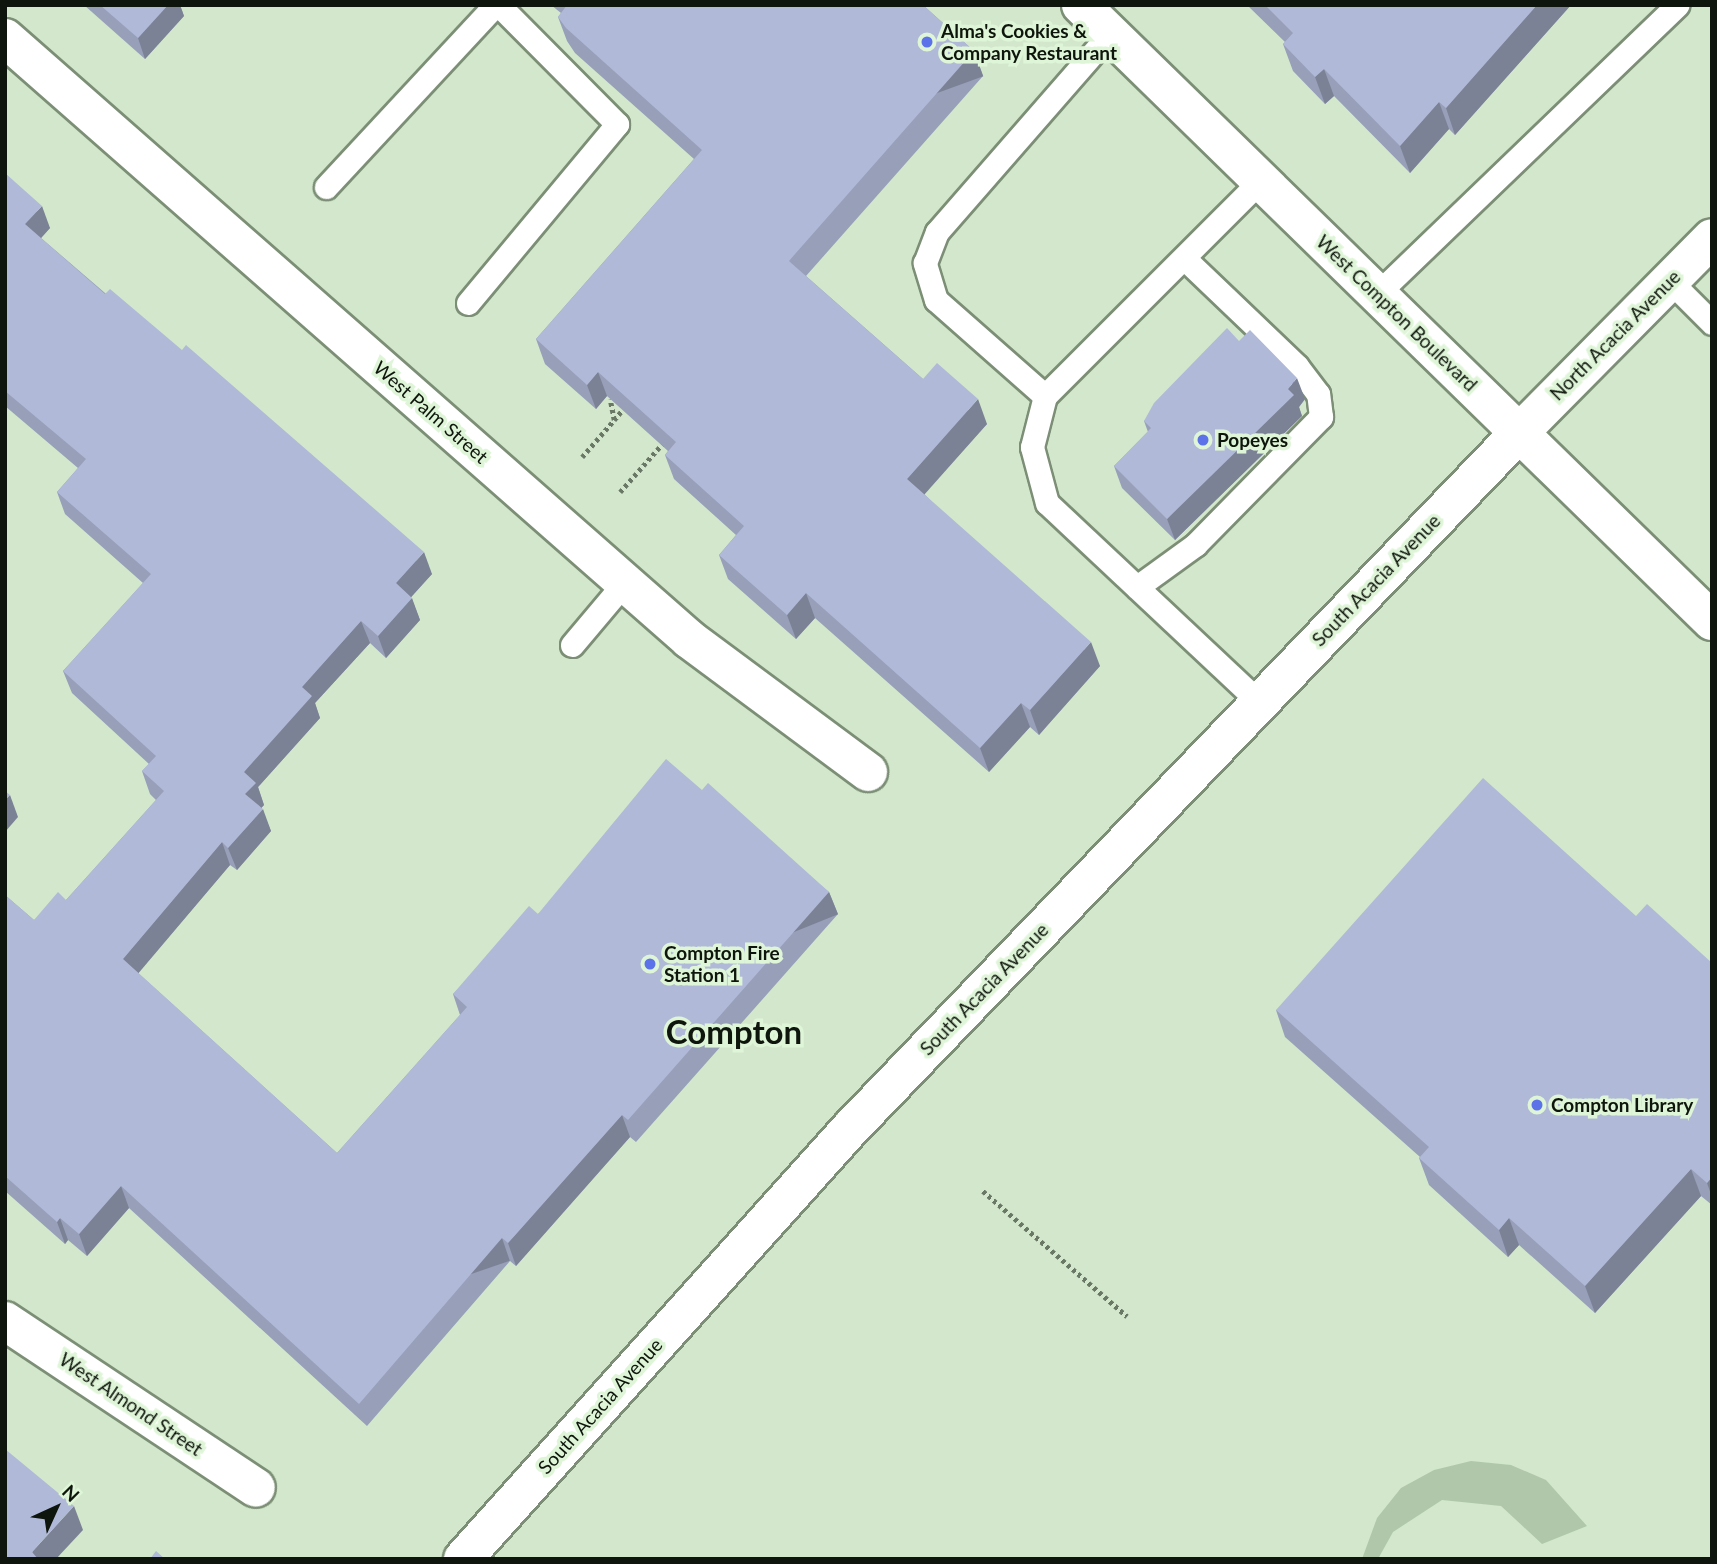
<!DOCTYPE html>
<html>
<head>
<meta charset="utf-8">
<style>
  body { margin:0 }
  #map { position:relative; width:1717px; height:1564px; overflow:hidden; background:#d2e7cb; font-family:Lato,sans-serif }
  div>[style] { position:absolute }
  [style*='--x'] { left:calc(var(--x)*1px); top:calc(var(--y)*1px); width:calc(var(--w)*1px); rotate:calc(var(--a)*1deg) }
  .green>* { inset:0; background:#b0c8a9 }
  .path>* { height:4.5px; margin-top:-2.25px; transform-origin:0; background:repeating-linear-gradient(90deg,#697765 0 3.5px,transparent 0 7px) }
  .roads { filter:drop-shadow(2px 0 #7c8f76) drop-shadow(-2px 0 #7c8f76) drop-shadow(0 2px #7c8f76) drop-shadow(0 -2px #7c8f76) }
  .lane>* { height:23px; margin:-11.5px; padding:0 11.5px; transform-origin:11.5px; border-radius:11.5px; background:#fff }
  .street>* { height:38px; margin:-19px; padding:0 19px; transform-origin:19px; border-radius:19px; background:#fff }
  .secondary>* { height:38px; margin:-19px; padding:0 19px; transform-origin:19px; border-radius:19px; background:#fff }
  .wall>* { inset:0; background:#979fb9 }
  .shaded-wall>* { inset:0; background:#7b8296; transform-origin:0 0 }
  .building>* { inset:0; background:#b0b9d7 }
  .dots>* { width:19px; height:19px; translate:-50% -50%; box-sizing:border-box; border:4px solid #dff5d8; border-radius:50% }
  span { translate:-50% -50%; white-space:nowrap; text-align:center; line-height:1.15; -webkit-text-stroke:7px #dff5d8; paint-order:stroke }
  .poi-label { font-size:19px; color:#0e150c; font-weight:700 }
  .left { translate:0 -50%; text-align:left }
  .street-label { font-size:19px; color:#0e150c }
  .town-label { font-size:33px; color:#0e150c; font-weight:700 }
  .frame { position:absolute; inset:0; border:7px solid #0e150c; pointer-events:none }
  .north { position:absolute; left:21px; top:1473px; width:70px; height:70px; -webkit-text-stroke:5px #dff5d8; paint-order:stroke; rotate:45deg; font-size:19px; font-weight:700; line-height:28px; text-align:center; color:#0e150c }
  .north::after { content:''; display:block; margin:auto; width:24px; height:32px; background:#0e150c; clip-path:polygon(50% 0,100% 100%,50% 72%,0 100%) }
</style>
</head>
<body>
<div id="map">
  <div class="green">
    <i style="clip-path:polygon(1471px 1461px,1511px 1465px,1546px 1480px,1587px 1526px,1542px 1544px,1501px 1506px,1442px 1500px,1393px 1532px,1378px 1559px,1362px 1559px,1377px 1518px,1401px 1488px,1434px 1470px)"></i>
  </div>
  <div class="path">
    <i style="--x:614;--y:420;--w:17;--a:-50"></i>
    <i style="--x:582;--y:457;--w:49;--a:-49.1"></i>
    <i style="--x:614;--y:420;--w:21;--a:-101"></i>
    <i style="--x:620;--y:492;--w:67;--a:-48.7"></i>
    <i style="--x:983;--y:1191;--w:191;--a:41"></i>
  </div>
  <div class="roads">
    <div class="lane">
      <i style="--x:326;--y:187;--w:248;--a:-47.1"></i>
      <i style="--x:1670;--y:281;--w:59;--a:45"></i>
      <i style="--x:1377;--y:294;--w:417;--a:-43.9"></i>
      <i style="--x:468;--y:303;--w:233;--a:-50.2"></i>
      <i style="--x:617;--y:124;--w:168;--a:-134.8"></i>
      <i style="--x:1045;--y:396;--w:145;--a:-138.6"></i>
      <i style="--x:936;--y:300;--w:39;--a:-107"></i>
      <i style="--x:925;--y:263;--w:33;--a:-69"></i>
      <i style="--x:937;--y:232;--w:263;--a:-48.9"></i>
      <i style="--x:1137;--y:587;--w:72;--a:-35.9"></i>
      <i style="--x:1195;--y:545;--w:180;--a:-45.5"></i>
      <i style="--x:1321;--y:417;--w:23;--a:-97"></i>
      <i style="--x:1318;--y:394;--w:35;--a:-127"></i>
      <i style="--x:1297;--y:366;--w:156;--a:-136.3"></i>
      <i style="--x:572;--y:645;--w:82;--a:-49.9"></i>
      <i style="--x:1258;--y:701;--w:289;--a:-136.8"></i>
      <i style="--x:1047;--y:503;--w:58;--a:-105"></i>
      <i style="--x:1032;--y:447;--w:53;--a:-75.7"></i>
      <i style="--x:1045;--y:396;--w:305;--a:-45"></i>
    </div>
    <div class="street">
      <i style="--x:5;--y:38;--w:911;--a:41.3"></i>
      <i style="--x:689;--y:639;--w:223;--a:36.6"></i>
      <i style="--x:1519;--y:433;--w:274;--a:-45.3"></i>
      <i style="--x:5;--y:1321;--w:301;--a:33.6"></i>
    </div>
    <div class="secondary">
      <i style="--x:1081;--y:5;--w:882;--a:44.31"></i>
      <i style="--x:463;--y:1559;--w:577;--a:-48.02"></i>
      <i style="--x:849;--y:1130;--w:967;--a:-46.13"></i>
    </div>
  </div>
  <div class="wall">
    <i style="clip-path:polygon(84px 5px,180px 5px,184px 16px,145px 59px)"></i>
    <i style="clip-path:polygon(551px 5px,923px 5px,974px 51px,983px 76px,806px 276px,923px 379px,987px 424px,924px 494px,1100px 666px,1039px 735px,1030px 727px,989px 772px,815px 618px,796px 639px,728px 579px,719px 555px,736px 535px,674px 479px,665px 455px,668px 451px,607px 396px,596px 409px,545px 364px,536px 339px,694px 159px,575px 53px,567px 41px,558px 17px,561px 13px)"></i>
    <i style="clip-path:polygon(1247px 5px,1571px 5px,1455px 135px,1449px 129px,1410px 173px,1334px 96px,1325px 104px,1293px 71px,1283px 44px,1285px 42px)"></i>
    <i style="clip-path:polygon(5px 173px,50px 228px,41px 238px,432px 574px,411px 597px,420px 620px,386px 658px,370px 643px,315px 703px,320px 718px,258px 787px,264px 805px,261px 808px,271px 831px,237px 870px,230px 865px,138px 973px,337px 1153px,460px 1015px,453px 994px,538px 914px,702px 790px,829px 892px,838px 914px,636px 1142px,630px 1137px,516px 1266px,510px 1261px,367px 1426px,129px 1208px,87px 1256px,68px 1240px,65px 1244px,5px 1191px,5px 895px,34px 920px,66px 900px,156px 800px,150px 794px,142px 771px,149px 764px,72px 693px,63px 671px,143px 583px,65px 514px,57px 492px,78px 468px,5px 406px)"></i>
    <i style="clip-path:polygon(1239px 341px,1305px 399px,1299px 407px,1302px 416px,1175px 540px,1122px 488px,1114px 466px,1148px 432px,1144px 421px)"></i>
    <i style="clip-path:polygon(1636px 916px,1712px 963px,1712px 1205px,1701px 1196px,1595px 1313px,1519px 1245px,1508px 1257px,1429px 1185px,1419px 1158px,1420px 1157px,1285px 1037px,1276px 1010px)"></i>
  </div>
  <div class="shaded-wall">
    <i style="clip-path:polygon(168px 5px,180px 5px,184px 16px,145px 59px,138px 38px)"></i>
    <i style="clip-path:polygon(1537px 5px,1571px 5px,1455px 135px,1446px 108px)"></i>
    <i style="left:974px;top:51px;width:27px;height:280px;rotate:70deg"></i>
    <i style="clip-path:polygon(1324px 69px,1334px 96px,1325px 104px,1315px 77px)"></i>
    <i style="clip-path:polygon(1439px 102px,1449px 129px,1410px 173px,1400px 146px)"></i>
    <i style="clip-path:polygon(42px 206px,50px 228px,33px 247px,25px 224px)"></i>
    <i style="clip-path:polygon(598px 372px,607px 396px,596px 409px,587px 385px)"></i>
    <i style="clip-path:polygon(1297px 378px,1305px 399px,1299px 407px,1302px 416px,1175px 540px,1167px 519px,1288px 389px)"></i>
    <i style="clip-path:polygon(978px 399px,987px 424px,916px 504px,907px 479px)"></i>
    <i style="clip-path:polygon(424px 552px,432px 574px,404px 605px,396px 583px)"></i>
    <i style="clip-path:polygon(806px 593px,815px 618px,796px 639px,787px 615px)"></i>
    <i style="clip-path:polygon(412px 598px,420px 620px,386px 658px,378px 636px)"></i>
    <i style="clip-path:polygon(361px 621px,370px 643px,315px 703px,320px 718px,258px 787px,264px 805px,253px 817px,245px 794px,244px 772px,302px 687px)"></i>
    <i style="clip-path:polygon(1091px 642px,1100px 666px,1039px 735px,1030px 710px)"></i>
    <i style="clip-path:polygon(1021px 703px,1030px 727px,989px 772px,980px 748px)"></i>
    <i style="clip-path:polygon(10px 795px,18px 817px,5px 832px,5px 800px)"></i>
    <i style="clip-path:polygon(263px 809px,271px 831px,237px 870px,228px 848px)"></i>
    <i style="clip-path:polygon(222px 842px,230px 865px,131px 982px,123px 959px)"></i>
    <i style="left:829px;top:892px;width:24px;height:304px;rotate:68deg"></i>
    <i style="clip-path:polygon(622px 1115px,630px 1137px,516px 1266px,508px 1243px)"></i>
    <i style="clip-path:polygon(1691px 1169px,1701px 1196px,1595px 1313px,1585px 1286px)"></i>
    <i style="clip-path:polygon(1712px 1177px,1712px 1197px,1707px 1183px)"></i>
    <i style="clip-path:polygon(121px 1186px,129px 1208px,87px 1256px,79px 1234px)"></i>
    <i style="clip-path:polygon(60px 1218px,68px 1240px,65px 1244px,57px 1222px)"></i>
    <i style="clip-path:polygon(1509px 1218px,1519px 1245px,1508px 1257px,1499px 1230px)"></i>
    <i style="left:502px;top:1238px;width:24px;height:219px;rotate:71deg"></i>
    <i style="clip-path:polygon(74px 1506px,83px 1530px,56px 1559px,34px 1559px,32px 1552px)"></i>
  </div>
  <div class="building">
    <i style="clip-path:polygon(100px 5px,168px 5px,138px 38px)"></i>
    <i style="clip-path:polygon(567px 5px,923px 5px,974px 51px,789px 261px,923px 379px,937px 363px,978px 399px,907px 479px,1091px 642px,1030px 710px,1021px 703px,980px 748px,806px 593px,787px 615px,719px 555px,744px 526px,665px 455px,676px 442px,598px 372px,587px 385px,536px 339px,702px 150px,566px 28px,558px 17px)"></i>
    <i style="clip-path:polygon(1265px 5px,1537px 5px,1446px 108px,1439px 102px,1400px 146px,1324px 69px,1315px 77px,1283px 44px,1293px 33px)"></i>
    <i style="clip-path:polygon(5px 173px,42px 206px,25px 224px,105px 294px,110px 289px,182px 350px,186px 345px,424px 552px,396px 583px,412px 598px,378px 636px,361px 621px,302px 687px,312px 696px,244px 772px,256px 783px,245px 794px,263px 809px,228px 848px,222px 842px,123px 959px,337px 1153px,467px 1007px,453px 994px,529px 906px,538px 914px,666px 759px,702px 790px,708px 783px,829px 892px,628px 1120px,622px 1115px,508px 1243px,502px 1238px,359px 1404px,121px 1186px,79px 1234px,60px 1218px,57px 1222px,5px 1176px,5px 895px,34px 920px,58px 892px,66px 900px,164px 791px,142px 771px,156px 756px,63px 671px,151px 574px,57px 492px,86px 459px,5px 391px)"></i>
    <i style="clip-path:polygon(1227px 328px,1239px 341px,1250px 330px,1297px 378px,1288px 389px,1294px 395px,1167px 519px,1114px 466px,1151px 428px,1144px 421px,1154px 403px)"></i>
    <i style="clip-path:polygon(1483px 778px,1636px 916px,1647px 904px,1712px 963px,1712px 1177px,1707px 1183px,1691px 1169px,1585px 1286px,1509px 1218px,1499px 1230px,1419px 1158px,1429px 1147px,1276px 1010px)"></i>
    <i style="clip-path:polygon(5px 791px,10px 795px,5px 800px)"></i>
    <i style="clip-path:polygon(5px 1449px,74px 1506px,32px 1552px,38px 1559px,5px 1559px)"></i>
    <i style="clip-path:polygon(156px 1551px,165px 1559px,150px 1559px)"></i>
  </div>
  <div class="dots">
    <i style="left:927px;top:42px;background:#5c72e9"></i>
    <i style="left:1203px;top:440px;background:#5c72e9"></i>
    <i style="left:650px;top:964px;background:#5c72e9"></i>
    <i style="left:1537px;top:1105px;background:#5c72e9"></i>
  </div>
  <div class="poi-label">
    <span class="left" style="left:941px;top:42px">Alma's Cookies &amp;<br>Company Restaurant</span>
    <span class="left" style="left:1217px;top:440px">Popeyes</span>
    <span class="left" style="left:664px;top:964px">Compton Fire<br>Station 1</span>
    <span class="left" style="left:1551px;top:1105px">Compton Library</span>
  </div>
  <div class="street-label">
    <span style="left:1397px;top:313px;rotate:44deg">West Compton Boulevard</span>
    <span style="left:1615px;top:335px;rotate:-45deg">North Acacia Avenue</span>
    <span style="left:431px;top:412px;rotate:41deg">West Palm Street</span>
    <span style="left:1376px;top:580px;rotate:-46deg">South Acacia Avenue</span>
    <span style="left:984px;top:989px;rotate:-46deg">South Acacia Avenue</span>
    <span style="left:131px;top:1404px;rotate:34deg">West Almond Street</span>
    <span style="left:600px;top:1406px;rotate:-48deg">South Acacia Avenue</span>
  </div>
  <div class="town-label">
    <span style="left:734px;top:1032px">Compton</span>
  </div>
  <div class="frame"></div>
  <div class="north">N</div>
</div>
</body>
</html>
